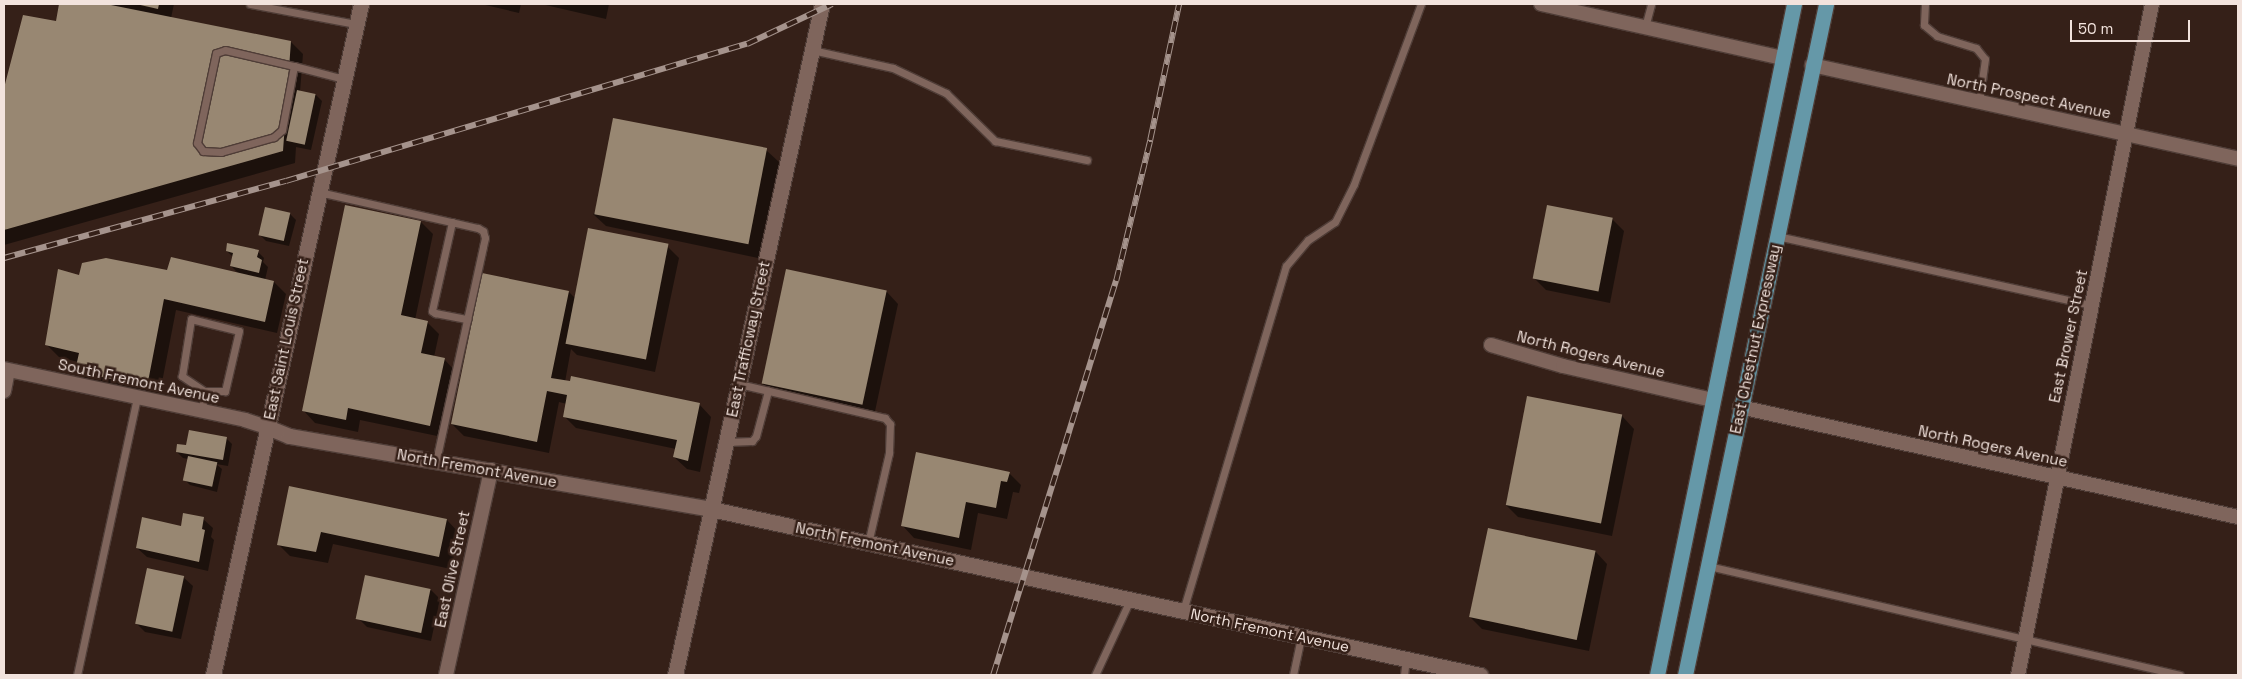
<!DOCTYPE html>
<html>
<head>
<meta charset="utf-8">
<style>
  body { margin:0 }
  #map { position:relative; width:2242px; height:679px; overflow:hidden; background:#352018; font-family:"Space Grotesk",sans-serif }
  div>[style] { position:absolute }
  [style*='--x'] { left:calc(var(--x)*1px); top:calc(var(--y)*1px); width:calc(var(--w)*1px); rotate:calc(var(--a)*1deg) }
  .shadow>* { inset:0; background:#0007 }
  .building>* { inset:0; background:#988772; transform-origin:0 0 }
  .roads { filter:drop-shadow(1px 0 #4f3d37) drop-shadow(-1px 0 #4f3d37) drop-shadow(0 1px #4f3d37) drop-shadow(0 -1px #4f3d37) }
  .lane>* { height:7px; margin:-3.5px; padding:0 3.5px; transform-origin:3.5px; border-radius:3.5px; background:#7f655c }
  .street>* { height:14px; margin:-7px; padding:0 7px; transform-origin:7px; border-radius:7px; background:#7f655c }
  .secondary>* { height:15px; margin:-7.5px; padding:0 7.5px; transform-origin:7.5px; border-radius:7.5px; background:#7f655c }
  .primary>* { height:15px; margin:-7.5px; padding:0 7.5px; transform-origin:7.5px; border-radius:7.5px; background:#6598a8 }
  .rail>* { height:5.5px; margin-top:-2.75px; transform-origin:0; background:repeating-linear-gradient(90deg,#352018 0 11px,#a5938c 0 22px); box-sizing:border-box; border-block:1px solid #a5938c }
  span { translate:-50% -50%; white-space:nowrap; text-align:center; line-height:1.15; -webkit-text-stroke:5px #352018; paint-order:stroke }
  .street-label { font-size:15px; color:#f2e3dd }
  .frame { position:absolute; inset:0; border:5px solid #f2e3dd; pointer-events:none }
  .scale { position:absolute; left:2070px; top:20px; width:120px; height:22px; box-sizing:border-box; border:2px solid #f2e3dd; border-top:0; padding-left:6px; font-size:15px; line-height:18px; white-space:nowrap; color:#f2e3dd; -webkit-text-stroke:4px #352018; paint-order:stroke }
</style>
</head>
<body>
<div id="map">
  <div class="shadow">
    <i style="clip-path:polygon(61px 4px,99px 4px,111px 6px,108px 4px,174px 4px,171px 18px,291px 42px,303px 54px,300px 92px,316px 95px,322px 101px,311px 150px,296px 147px,295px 163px,4px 245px,4px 89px,57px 22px)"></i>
    <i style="clip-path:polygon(481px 4px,521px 4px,519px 13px)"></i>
    <i style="clip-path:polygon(541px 4px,609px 4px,606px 19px)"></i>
    <i style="clip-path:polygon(766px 150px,779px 162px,758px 258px,606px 226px,593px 214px)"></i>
    <i style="clip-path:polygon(290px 214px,296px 220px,289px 246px,266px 241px,260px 235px)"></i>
    <i style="clip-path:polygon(1612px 219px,1624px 231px,1610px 303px,1546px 290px,1534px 278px)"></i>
    <i style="clip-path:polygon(421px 222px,433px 234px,415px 320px,427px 322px,439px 334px,434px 357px,444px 359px,456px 372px,442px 437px,360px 420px,358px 432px,315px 423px,303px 410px)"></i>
    <i style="clip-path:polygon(667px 246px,679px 258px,655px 372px,577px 355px,571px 349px,565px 382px,699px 404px,711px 417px,700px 472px,687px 469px,674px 457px,676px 449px,576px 428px,564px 416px,567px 404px,559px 402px,549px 453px,464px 436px,452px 424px,569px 292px,574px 297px)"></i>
    <i style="clip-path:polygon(227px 251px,258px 252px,264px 258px,263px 262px,268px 267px,265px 280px,274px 282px,286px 294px,277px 333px,176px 310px,159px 398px,88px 382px,76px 370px,78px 362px,59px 357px,47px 345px,80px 277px,168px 271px,239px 274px,231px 266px,233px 257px)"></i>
    <i style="clip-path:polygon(886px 291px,898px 304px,874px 416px,774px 395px,762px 383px)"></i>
    <i style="clip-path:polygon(1528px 397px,1622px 416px,1634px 429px,1612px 536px,1518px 517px,1506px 505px)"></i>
    <i style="clip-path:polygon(226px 438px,232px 444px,228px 466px,216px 464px,222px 469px,217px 492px,190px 485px,184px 479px,188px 459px,183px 458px,177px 452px,187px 447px)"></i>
    <i style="clip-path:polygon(1009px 473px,1021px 485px,1019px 493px,1013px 492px,1007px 519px,978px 513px,971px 550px,914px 538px,902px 525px)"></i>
    <i style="clip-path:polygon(290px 488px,447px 520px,459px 533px,451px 569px,333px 544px,328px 563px,290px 556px,278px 544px)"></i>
    <i style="clip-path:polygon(203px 519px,213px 528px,211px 537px,214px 540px,208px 571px,147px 557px,137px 548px)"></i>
    <i style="clip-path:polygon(1595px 551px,1607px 564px,1589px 651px,1482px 629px,1470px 617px)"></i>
    <i style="clip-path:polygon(183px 577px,193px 586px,181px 639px,145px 632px,136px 623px)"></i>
    <i style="clip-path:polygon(431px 590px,440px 599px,431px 641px,367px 627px,358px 618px)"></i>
  </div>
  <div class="building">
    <i style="clip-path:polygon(59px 4px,106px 4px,291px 41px,283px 151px,4px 230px,4px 88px,23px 15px,56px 21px)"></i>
    <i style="clip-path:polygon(136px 4px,159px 4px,158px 9px)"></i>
    <i style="left:297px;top:90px;width:19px;height:52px;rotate:12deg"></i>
    <i style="left:613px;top:118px;width:157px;height:98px;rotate:11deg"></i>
    <i style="clip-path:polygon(345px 205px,421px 221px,401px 315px,428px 321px,421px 353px,445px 358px,430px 426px,348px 408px,346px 420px,302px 411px)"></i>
    <i style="left:1547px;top:205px;width:67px;height:75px;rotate:11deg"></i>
    <i style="left:265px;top:207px;width:26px;height:29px;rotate:13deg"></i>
    <i style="left:588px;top:228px;width:82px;height:118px;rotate:11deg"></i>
    <i style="clip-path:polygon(227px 243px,259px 250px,257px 257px,262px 260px,259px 273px,230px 266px,233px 253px,226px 251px)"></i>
    <i style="clip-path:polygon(171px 257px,274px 281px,265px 322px,164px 299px,147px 387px,75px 371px,79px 353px,45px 345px,58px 269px,79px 275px,82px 263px,106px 258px,167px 270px)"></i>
    <i style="left:786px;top:269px;width:103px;height:117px;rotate:12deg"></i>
    <i style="clip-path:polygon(482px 273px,569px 291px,551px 378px,570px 381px,571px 376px,700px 403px,688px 461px,673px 457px,677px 440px,563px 417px,567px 395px,547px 391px,537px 442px,451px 424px)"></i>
    <i style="left:1527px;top:396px;width:97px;height:111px;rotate:11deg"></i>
    <i style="clip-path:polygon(189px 430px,227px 437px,223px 460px,176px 452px,177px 444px,186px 445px)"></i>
    <i style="clip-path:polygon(916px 452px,1010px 472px,1007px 482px,1001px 481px,996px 508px,966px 502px,959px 538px,901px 526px)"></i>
    <i style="left:188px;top:456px;width:30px;height:25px;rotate:12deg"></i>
    <i style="clip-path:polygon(289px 486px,447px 519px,439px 557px,321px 532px,316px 552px,277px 545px)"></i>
    <i style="clip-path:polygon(183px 513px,204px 517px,202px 529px,205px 530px,199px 562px,136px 548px,142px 517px,181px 526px)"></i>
    <i style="left:1488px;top:528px;width:110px;height:91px;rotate:12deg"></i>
    <i style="left:147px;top:568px;width:38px;height:57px;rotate:12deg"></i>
    <i style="left:365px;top:575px;width:67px;height:45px;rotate:12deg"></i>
  </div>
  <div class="roads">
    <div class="lane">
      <i style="--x:250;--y:4;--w:108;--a:10.7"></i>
      <i style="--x:1925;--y:4;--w:21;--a:93"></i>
      <i style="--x:1924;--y:25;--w:17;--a:40"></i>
      <i style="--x:1937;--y:36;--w:41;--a:17.1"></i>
      <i style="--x:1976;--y:48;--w:14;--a:51"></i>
      <i style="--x:1985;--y:59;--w:43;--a:97.9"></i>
      <i style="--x:1645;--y:27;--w:24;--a:-75"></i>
      <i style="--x:812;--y:50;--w:83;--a:12.5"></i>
      <i style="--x:893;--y:68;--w:59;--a:25.3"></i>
      <i style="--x:946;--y:93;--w:69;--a:44.4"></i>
      <i style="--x:995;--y:141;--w:94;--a:11.7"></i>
      <i style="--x:294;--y:66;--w:65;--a:100.6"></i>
      <i style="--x:282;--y:130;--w:11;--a:139"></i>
      <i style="--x:274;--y:137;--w:55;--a:164.2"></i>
      <i style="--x:221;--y:152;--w:18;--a:-177"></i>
      <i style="--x:203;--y:151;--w:10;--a:-127"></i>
      <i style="--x:197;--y:143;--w:92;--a:-78.1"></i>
      <i style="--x:216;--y:53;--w:9;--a:-18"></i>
      <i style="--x:225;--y:50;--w:71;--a:13.1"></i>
      <i style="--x:294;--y:66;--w:52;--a:14.6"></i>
      <i style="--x:319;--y:192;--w:163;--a:12.8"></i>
      <i style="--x:478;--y:228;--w:6;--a:31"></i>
      <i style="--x:483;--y:231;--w:7;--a:74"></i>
      <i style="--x:485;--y:238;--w:9;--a:103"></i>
      <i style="--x:483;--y:247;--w:218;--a:102.4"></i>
      <i style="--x:452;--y:222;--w:91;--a:102.7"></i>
      <i style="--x:432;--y:311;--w:4;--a:34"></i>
      <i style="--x:435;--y:313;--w:33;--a:11"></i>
      <i style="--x:1777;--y:236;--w:321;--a:12.4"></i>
      <i style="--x:191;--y:319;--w:49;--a:14"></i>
      <i style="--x:239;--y:331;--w:62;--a:103.1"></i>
      <i style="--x:225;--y:391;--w:21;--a:180"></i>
      <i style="--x:204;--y:391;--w:27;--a:-146"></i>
      <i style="--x:182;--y:376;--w:58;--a:-81"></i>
      <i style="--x:739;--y:384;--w:150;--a:13.1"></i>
      <i style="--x:885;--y:418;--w:8;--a:50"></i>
      <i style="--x:890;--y:424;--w:29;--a:92"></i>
      <i style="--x:889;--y:453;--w:92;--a:103.1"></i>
      <i style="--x:202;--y:411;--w:20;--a:-84"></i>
      <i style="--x:726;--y:442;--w:26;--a:-2"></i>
      <i style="--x:752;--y:441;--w:6;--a:-51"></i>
      <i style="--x:756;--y:436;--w:47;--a:-75.1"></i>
      <i style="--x:1708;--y:566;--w:484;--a:13"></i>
      <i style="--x:1183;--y:611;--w:360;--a:-73.4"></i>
      <i style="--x:1286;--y:266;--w:34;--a:-50"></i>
      <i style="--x:1308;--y:240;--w:32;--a:-34"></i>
      <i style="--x:1335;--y:222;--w:42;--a:-63.4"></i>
      <i style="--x:1354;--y:184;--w:192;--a:-69.6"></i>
      <i style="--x:77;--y:675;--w:284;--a:-77.8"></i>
      <i style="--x:1095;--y:675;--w:83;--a:-65"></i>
      <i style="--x:1293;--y:675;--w:39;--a:-78"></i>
      <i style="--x:1404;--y:675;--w:16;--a:-83"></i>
    </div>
    <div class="street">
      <i style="--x:1541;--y:4;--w:248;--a:12.6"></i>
      <i style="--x:1812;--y:65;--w:436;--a:12.4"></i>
      <i style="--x:1491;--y:345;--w:75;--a:16.3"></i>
      <i style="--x:1563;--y:366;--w:154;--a:12.8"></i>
      <i style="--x:4;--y:369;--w:246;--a:11.9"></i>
      <i style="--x:245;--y:420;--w:23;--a:18"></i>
      <i style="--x:4;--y:391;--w:21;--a:-79"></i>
      <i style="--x:1740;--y:407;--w:510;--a:12.46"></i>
      <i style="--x:446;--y:675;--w:210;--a:-77.6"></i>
      <i style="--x:2018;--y:675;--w:684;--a:-78.71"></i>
    </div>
    <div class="secondary">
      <i style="--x:267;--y:427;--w:24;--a:22"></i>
      <i style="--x:289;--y:436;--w:428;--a:9.8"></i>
      <i style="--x:711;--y:509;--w:787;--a:12.18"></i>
      <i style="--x:213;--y:675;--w:687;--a:-77.56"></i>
      <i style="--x:675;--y:675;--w:687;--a:-77.64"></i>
    </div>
    <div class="primary">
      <i style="--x:1657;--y:675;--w:685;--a:-78.46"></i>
      <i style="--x:1685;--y:675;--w:686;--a:-78.13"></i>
    </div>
  </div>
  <div class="rail">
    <i style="--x:4;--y:258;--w:292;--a:-15.3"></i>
    <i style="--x:286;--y:181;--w:481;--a:-16.6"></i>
    <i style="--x:747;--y:44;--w:94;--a:-25.2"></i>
    <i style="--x:993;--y:675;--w:413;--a:-72.7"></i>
    <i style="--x:1116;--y:281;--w:145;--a:-76.4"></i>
    <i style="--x:1150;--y:140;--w:139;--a:-78"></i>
  </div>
  <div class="street-label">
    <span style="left:2029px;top:96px;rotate:12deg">North Prospect Avenue</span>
    <span style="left:2068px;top:336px;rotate:-78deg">East Brower Street</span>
    <span style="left:286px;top:339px;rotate:-78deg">East Saint Louis Street</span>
    <span style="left:748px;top:339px;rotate:-78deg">East Trafficway Street</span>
    <span style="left:1755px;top:339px;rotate:-78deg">East Chestnut Expressway</span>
    <span style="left:1591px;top:354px;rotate:14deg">North Rogers Avenue</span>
    <span style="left:139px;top:381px;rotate:12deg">South Fremont Avenue</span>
    <span style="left:1993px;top:446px;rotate:12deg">North Rogers Avenue</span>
    <span style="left:477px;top:468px;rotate:10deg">North Fremont Avenue</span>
    <span style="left:875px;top:544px;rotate:12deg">North Fremont Avenue</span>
    <span style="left:452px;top:569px;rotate:-78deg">East Olive Street</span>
    <span style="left:1270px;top:630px;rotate:12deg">North Fremont Avenue</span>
  </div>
  <div class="frame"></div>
  <div class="scale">50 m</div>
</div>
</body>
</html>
